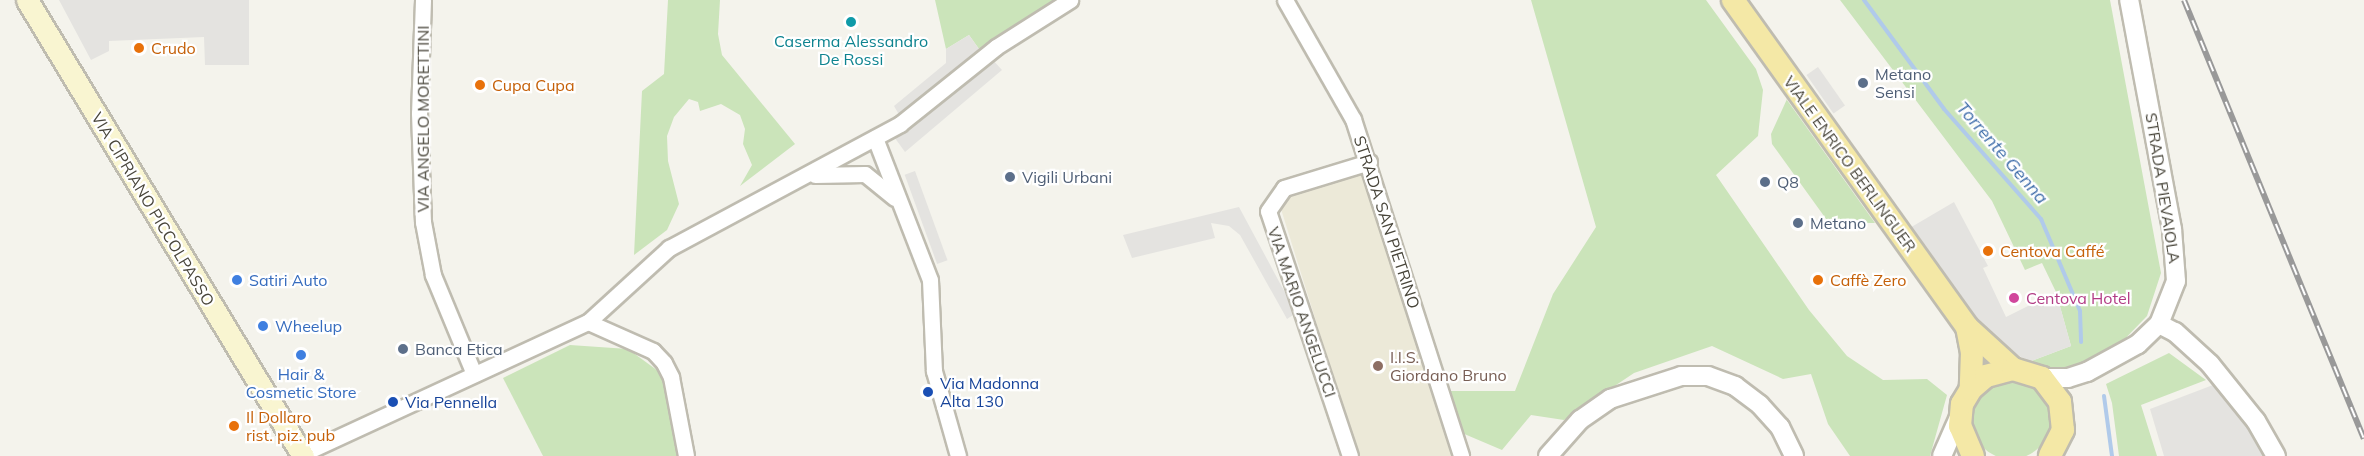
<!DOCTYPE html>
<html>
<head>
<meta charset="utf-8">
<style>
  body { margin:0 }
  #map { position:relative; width:2364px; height:456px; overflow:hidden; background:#f4f3ec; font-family:Mulish,sans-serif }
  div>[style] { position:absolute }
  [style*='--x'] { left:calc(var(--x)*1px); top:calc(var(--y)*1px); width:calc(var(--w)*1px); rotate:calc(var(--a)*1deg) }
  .education>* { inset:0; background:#ece9d8 }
  .green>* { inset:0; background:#cbe4ba }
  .round { border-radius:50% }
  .parking>* { inset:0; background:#e4e3e0; transform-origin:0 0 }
  .stream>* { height:4px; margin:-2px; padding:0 2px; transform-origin:2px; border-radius:2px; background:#b0caea }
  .roads { filter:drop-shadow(2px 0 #bfbcb0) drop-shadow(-2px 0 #bfbcb0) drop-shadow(0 2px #bfbcb0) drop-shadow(0 -2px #bfbcb0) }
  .minor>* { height:15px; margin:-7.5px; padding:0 7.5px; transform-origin:7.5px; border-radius:7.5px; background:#fff }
  .tertiary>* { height:18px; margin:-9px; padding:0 9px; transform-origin:9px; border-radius:9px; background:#fff }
  .secondary>* { height:21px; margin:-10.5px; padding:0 10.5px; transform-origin:10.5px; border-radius:10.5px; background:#f9f5d1 }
  .primary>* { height:22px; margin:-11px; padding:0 11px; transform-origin:11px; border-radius:11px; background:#f4e8a6 }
  .rail>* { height:6px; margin-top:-3px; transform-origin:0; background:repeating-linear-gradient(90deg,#fff 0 11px,#999 0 22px); box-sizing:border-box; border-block:2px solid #999 }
  .dots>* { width:16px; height:16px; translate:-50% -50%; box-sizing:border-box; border:3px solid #fff; border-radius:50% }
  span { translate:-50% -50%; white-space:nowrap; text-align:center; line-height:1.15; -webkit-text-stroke:4.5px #fff; paint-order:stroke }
  .culture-label { font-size:16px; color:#0d838f }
  .food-label { font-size:16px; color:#c56008 }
  .left { translate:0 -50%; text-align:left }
  .service-label { font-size:16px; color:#4e5e75 }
  .street-label { font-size:16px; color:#48453a }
  .shop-label { font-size:16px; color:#366cbe }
  .hotel-label { font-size:16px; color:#b23c85 }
  .education-label { font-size:16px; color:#785e54 }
  .transit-label { font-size:16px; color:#164399 }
  .water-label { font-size:18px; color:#3e6da9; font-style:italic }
</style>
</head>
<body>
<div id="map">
  <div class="education">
    <i style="clip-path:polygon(1358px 173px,1366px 179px,1454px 456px,1358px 456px,1281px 209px,1287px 194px)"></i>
  </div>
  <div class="green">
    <i style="clip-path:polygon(668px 0,720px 0,718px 34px,722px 55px,795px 144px,740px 186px,752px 165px,743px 144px,745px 129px,740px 115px,721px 104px,700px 111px,698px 102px,689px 99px,674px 117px,667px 136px,668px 161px,679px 204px,667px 230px,634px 255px,642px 91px,664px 74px)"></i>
    <i style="clip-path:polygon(935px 0,1071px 0,1010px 38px,979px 49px,969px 35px,946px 49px)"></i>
    <i style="clip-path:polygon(1531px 0,1706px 0,1756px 69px,1763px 90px,1758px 136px,1716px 175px,1809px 310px,1847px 356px,1883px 380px,1927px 379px,1947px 395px,1930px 456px,1850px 456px,1828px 424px,1811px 374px,1783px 379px,1712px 346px,1634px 373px,1564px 420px,1531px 415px,1502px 450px,1462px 433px,1450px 391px,1515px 391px,1553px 294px,1596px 227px)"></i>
    <i style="clip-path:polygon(1840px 0,2110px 0,2161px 273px,2147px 316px,2115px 349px,2077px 370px,2053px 371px,2029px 362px,2071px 346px,2056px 292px,2042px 263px,2025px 270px,1992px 201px)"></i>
    <i style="clip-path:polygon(1787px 99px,1787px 100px,1875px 223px,1829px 223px,1772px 144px,1771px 134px)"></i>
    <i style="clip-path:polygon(570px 345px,628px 349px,665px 376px,682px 456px,543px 456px,503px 378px)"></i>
    <i style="clip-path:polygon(2169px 353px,2206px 380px,2141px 405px,2157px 456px,2119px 456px,2112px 403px,2106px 384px)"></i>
    <i class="round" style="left:1971px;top:379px;width:80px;height:80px"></i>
  </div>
  <div class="parking">
    <i style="clip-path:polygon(59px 0,249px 0,249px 65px,205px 65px,204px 37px,109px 41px,109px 51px,91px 60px)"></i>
    <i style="clip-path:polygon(969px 35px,979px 49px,901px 118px,894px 106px,946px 63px,946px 49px)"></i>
    <i style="clip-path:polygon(991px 58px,1002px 70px,905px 152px,892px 134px)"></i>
    <i style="left:1818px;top:67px;width:47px;height:14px;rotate:55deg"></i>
    <i style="left:915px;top:171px;width:95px;height:11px;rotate:70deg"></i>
    <i style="clip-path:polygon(1954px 202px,1988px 266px,1983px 268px,2006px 317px,2056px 292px,2071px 346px,2029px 362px,1999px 343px,1970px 313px,1908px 229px)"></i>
    <i style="clip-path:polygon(1239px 207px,1296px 313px,1287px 319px,1240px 235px,1229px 226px,1211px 223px,1215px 238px,1132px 258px,1123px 235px)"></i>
    <i style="clip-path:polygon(2213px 385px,2240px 413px,2267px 456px,2164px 456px,2150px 409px)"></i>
  </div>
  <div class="stream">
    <i style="--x:1864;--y:0;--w:135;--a:53.7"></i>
    <i style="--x:1944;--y:109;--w:147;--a:48.6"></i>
    <i style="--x:2041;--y:219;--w:100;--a:67"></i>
    <i style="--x:2080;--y:311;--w:31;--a:88"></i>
    <i style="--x:2104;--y:396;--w:61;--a:82.4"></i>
  </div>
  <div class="roads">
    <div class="minor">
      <i style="--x:423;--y:0;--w:113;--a:92"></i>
      <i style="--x:419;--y:113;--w:109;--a:87.9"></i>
      <i style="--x:423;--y:222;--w:54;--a:79.3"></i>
      <i style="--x:433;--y:275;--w:107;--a:67.5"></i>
      <i style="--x:1285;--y:0;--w:137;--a:60.3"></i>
      <i style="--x:1353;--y:119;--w:354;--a:72.2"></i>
      <i style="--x:875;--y:138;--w:152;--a:68.8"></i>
      <i style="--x:930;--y:280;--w:91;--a:87.5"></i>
      <i style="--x:934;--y:371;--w:88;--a:74.2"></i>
      <i style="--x:815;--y:175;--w:50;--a:-1.1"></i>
      <i style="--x:865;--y:174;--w:38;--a:39"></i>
      <i style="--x:588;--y:322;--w:71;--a:24"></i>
      <i style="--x:653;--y:351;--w:16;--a:47"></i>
      <i style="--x:664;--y:363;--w:16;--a:63"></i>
      <i style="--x:671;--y:377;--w:80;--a:79.2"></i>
      <i style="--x:302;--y:454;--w:315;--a:-24.8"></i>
      <i style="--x:588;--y:322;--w:110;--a:-42.4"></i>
      <i style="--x:669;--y:248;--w:262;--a:-28.2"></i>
      <i style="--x:900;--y:124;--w:123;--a:-38.7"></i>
      <i style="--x:996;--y:47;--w:88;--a:-32.4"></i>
      <i style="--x:1350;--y:456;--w:258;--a:-108.5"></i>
      <i style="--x:1268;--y:211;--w:28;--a:-55"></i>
      <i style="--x:1284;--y:188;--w:89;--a:-17"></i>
    </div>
    <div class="tertiary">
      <i style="--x:2159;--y:324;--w:18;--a:27"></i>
      <i style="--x:2175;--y:332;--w:47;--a:42.4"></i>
      <i style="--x:2210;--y:364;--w:73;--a:51.1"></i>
      <i style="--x:2256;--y:421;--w:40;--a:60.3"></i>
      <i style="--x:2042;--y:378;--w:26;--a:0"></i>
      <i style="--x:2068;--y:378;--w:20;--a:-18"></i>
      <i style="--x:2087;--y:372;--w:58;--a:-28.8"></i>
      <i style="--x:2138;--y:344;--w:29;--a:-44"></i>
      <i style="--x:2159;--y:324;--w:46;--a:-68.4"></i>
      <i style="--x:2176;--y:281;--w:52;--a:-94.4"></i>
      <i style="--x:2172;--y:229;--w:233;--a:-100.6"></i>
      <i style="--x:1548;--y:456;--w:48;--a:-48.4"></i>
      <i style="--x:1580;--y:420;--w:37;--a:-35"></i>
      <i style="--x:1610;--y:399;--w:75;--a:-17.9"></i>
      <i style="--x:1681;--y:376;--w:27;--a:0"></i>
      <i style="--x:1708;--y:376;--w:29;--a:20"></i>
      <i style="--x:1735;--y:386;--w:31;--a:37"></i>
      <i style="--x:1760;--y:405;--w:30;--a:48"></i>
      <i style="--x:1780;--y:427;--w:32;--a:64"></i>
      <i style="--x:1942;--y:456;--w:45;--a:-66.3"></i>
    </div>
    <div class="secondary">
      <i style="--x:27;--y:0;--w:533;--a:58.82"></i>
    </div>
    <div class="primary">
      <i style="--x:1733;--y:0;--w:402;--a:54.4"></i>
      <i style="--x:1967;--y:327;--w:62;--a:42.4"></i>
      <i style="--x:1967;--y:327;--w:25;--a:79"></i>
      <i style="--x:1972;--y:352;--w:37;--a:92"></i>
      <i style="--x:1973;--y:456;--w:33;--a:-113"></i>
      <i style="--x:1960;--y:426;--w:22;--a:-85"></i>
      <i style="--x:1962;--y:404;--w:17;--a:-59"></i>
      <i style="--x:1971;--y:389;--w:20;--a:-41"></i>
      <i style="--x:1986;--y:376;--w:28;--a:-15"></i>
      <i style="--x:2013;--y:369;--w:30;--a:17"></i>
      <i style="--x:2042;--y:378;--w:30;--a:53"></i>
      <i style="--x:2060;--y:402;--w:28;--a:84"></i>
      <i style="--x:2063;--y:430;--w:29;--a:117"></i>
    </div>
  </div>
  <div class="rail">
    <i style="--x:2184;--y:0;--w:474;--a:67.7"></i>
  </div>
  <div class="dots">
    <i style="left:851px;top:22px;background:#0f9aa8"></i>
    <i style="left:139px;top:48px;background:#e8710a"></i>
    <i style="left:1863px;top:83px;background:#5c6f8a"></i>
    <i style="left:480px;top:85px;background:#e8710a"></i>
    <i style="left:1010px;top:177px;background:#5c6f8a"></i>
    <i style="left:1765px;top:182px;background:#5c6f8a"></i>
    <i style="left:1798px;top:223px;background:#5c6f8a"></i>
    <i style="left:1988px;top:251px;background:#e8710a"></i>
    <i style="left:237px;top:280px;background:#3f7fe0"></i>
    <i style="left:1818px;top:280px;background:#e8710a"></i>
    <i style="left:2014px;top:298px;background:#d1479c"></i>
    <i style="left:263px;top:326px;background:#3f7fe0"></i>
    <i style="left:403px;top:349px;background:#5c6f8a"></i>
    <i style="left:301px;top:355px;background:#3f7fe0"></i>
    <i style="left:1378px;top:366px;background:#8d6e63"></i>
    <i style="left:928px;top:392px;background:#1a4fb4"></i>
    <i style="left:393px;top:402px;background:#1a4fb4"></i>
    <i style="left:234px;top:426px;background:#e8710a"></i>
  </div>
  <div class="culture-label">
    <span style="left:851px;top:50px">Caserma Alessandro<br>De Rossi</span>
  </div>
  <div class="food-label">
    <span class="left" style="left:151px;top:48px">Crudo</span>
    <span class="left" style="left:492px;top:85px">Cupa Cupa</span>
    <span class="left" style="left:2000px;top:251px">Centova Caffé</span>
    <span class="left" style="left:1830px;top:280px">Caffè Zero</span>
    <span class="left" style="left:246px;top:426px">Il Dollaro<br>rist. piz. pub</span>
  </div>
  <div class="service-label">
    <span class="left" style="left:1875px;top:83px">Metano<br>Sensi</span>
    <span class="left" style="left:1022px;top:177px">Vigili Urbani</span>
    <span class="left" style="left:1777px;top:182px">Q8</span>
    <span class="left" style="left:1810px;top:223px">Metano</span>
    <span class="left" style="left:415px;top:349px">Banca Etica</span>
  </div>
  <div class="street-label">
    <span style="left:423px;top:119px;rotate:-90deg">VIA ANGELO MORETTINI</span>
    <span style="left:1850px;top:164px;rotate:54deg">VIALE ENRICO BERLINGUER</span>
    <span style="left:2163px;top:188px;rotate:81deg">STRADA PIEVAIOLA</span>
    <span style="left:153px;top:209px;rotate:59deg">VIA CIPRIANO PICCOLPASSO</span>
    <span style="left:1387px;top:222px;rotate:72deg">STRADA SAN PIETRINO</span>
    <span style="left:1302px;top:312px;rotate:71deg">VIA MARIO ANGELUCCI</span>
  </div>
  <div class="shop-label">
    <span class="left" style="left:249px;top:280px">Satiri Auto</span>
    <span class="left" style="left:275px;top:326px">Wheelup</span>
    <span style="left:301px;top:383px">Hair &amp;<br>Cosmetic Store</span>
  </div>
  <div class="hotel-label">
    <span class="left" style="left:2026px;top:298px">Centova Hotel</span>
  </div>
  <div class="education-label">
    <span class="left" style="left:1390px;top:366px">I.I.S.<br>Giordano Bruno</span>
  </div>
  <div class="transit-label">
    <span class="left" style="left:940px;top:392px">Via Madonna<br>Alta 130</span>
    <span class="left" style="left:405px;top:402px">Via Pennella</span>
  </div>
  <div class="water-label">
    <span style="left:2002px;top:153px;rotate:49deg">Torrente Genna</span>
  </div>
</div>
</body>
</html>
